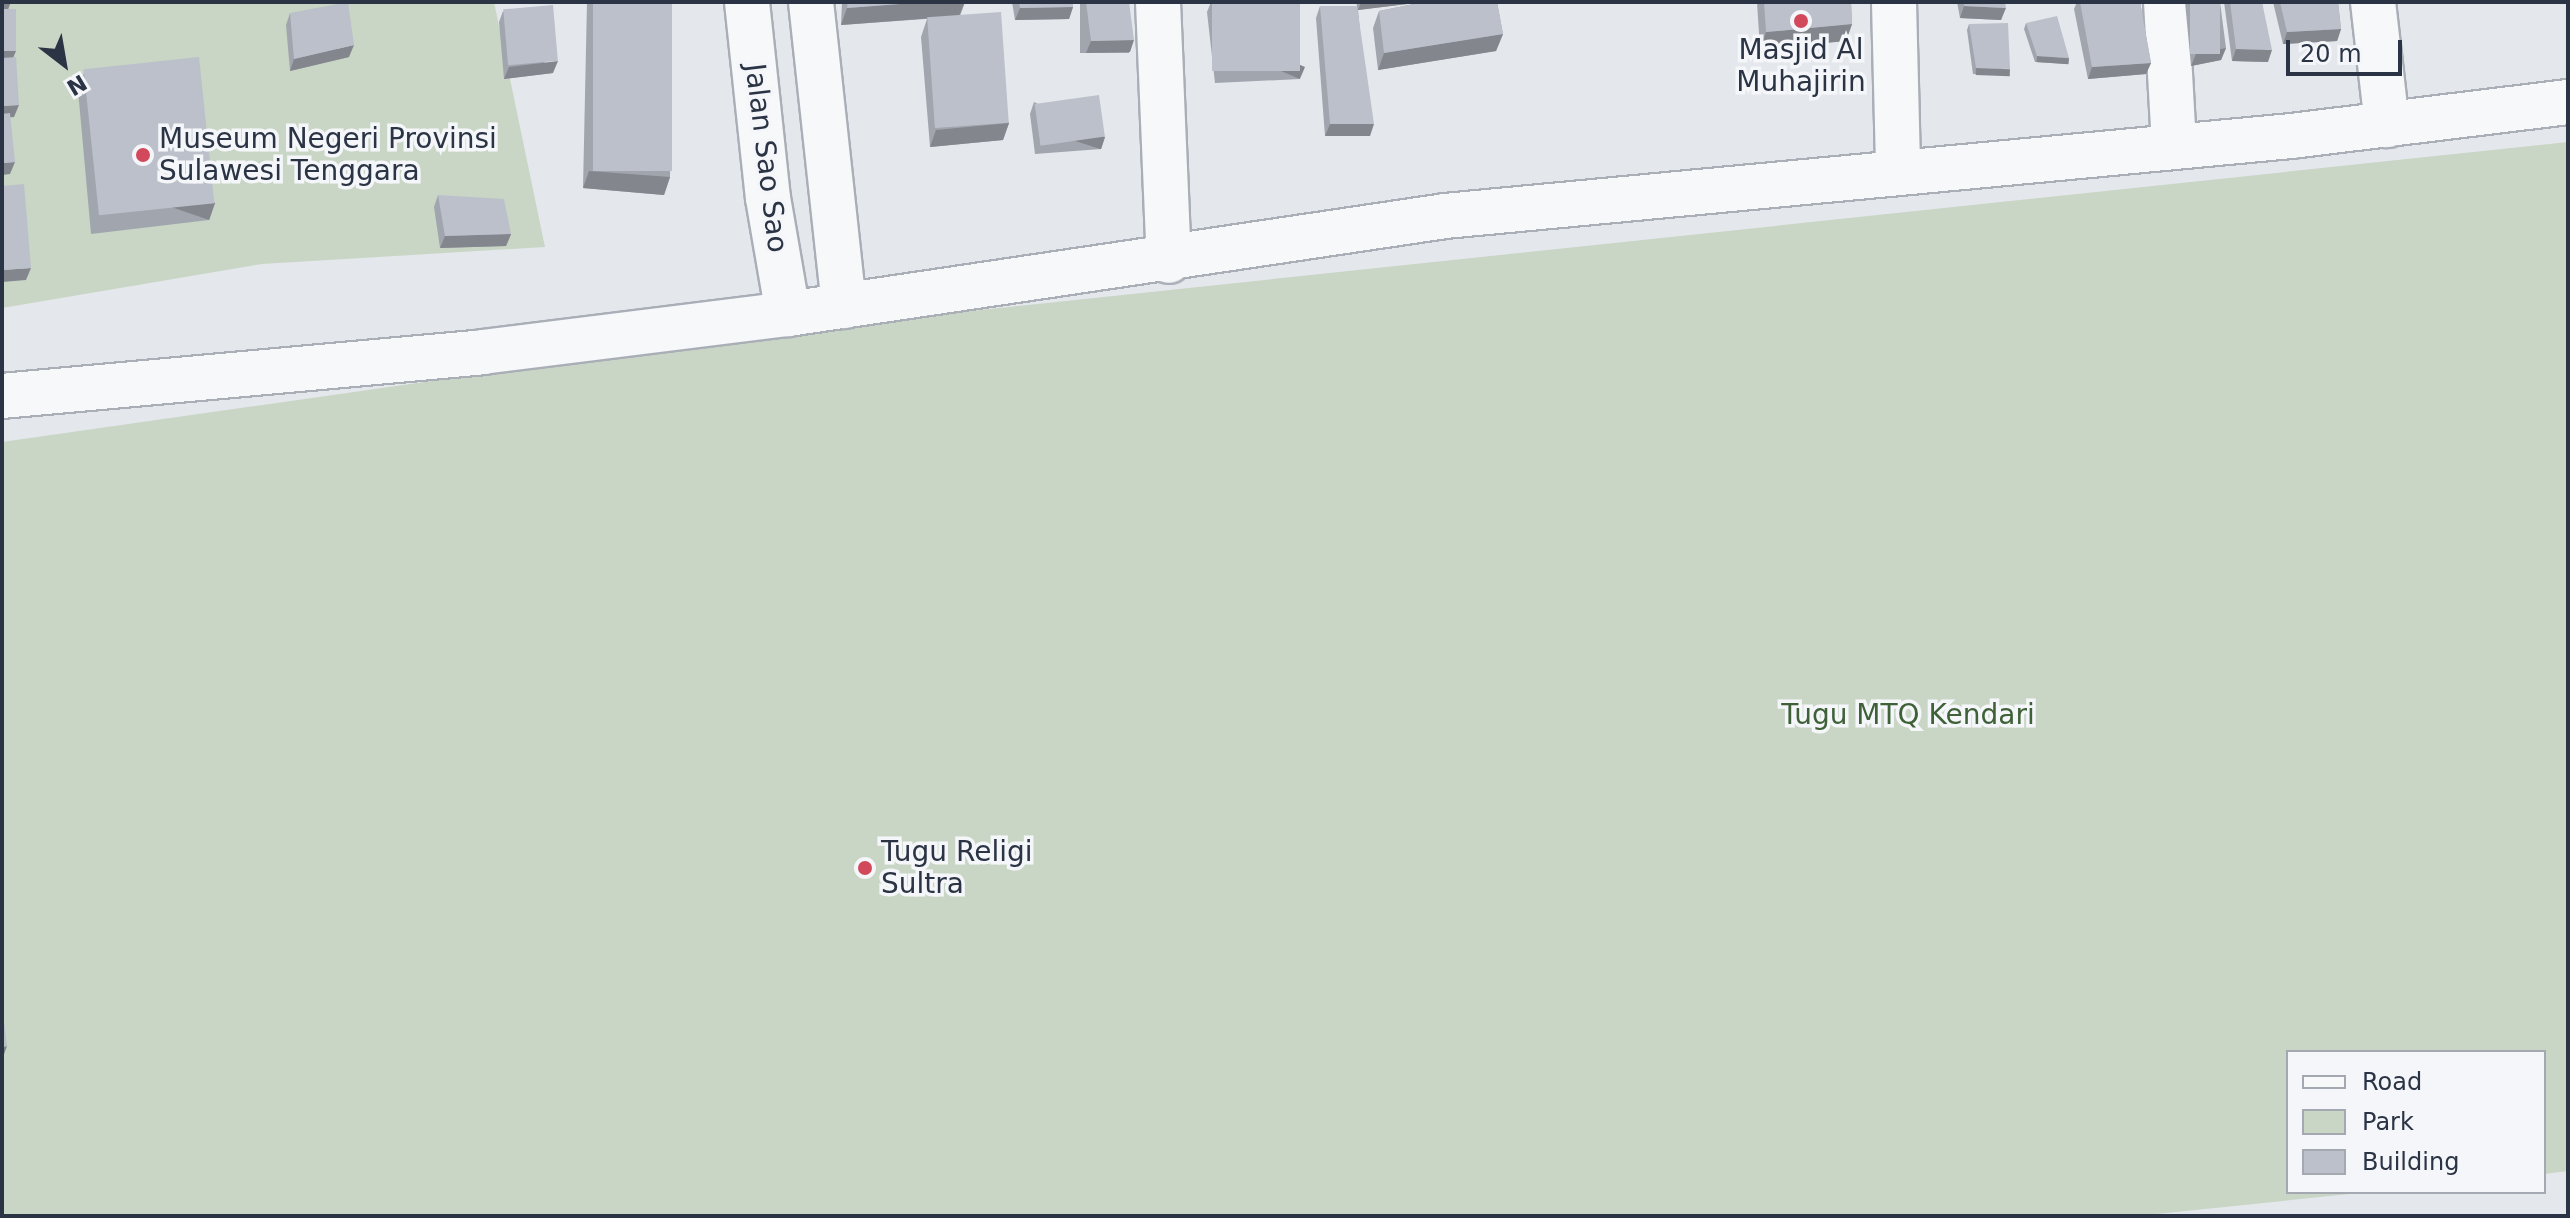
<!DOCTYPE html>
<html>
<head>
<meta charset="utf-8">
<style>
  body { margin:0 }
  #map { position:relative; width:2570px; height:1218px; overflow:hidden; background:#e4e7ec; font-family:"DejaVu Sans",sans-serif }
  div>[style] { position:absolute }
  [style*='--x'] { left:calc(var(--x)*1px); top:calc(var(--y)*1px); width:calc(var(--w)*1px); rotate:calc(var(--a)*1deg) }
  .green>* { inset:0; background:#c9d6c5 }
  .roads { filter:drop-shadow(2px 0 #a9aeb7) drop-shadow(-2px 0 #a9aeb7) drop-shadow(0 2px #a9aeb7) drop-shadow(0 -2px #a9aeb7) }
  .minor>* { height:44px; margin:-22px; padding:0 22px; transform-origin:22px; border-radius:22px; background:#f7f8fa }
  .wall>* { inset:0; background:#a1a5ae; transform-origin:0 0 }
  .shaded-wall>* { inset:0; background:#83868d; transform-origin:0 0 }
  .building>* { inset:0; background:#bbc0ca; transform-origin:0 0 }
  .dots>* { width:22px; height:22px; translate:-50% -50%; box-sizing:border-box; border:4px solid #f4f6f9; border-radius:50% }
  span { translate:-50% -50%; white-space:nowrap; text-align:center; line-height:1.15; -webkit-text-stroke:7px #f4f6f9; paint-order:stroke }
  .poi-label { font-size:28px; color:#2b3445 }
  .left { translate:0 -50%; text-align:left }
  .street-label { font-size:28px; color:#2b3445 }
  .park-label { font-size:28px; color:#3f6138 }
  .frame { position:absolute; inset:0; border:4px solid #2b3445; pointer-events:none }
  .legend { position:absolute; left:2286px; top:1050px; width:260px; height:144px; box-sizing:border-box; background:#f4f6f9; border:2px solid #a4a8b1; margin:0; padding:10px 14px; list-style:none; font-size:24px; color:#2b3445 }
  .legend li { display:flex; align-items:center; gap:16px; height:40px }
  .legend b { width:40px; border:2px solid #a4a8b1 }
  .north { position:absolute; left:24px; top:24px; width:80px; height:80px; -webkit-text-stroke:6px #f4f6f9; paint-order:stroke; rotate:149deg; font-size:22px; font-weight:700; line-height:32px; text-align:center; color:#2b3445 }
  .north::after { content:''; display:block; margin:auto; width:28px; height:36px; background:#2b3445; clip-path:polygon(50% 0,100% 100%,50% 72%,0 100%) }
  .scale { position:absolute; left:2286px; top:40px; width:116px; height:36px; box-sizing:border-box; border:4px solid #2b3445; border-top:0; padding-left:10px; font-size:24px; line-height:28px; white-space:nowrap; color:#2b3445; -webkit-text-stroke:6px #f4f6f9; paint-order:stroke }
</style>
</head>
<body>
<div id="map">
  <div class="green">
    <i style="clip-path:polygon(2px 2px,494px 2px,545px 247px,262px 264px,2px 308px)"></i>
    <i style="clip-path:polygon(2568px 142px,2568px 1171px,2544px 1174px,2544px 1052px,2288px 1052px,2288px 1192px,2369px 1192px,2137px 1216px,2px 1216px,2px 442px,782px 331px)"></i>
  </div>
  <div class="roads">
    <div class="minor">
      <i style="--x:747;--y:2;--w:197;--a:83.9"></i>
      <i style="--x:768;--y:198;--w:118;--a:80.2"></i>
      <i style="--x:811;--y:2;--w:306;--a:83.8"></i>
      <i style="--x:1158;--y:2;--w:259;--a:87.6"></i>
      <i style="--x:1894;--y:2;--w:167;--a:88.6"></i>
      <i style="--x:2166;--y:2;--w:143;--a:86.8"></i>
      <i style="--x:2373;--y:2;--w:124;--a:83.5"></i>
      <i style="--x:2;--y:396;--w:482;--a:-5.2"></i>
      <i style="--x:482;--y:352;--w:308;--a:-7.1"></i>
      <i style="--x:788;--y:314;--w:664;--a:-8.48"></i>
      <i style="--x:1445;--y:216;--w:850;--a:-5.4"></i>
      <i style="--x:2291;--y:136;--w:279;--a:-7"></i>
    </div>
  </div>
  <div class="wall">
    <i style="clip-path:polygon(587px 2px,672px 2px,670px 177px,664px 195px,583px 188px)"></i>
    <i style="clip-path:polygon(842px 2px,965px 2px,960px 16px,1009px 123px,1003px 140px,930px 147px,921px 37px,927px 19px,953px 17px,841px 25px)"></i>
    <i style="clip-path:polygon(1012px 2px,1073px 2px,1073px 7px,1069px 19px,1015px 20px)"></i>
    <i style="left:1080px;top:2px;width:49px;height:51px"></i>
    <i style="clip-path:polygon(1211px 2px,1300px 2px,1300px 79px,1215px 83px,1207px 12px)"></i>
    <i style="clip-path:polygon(1356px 2px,1497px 2px,1503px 34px,1496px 51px,1378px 70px,1373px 28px,1379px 11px,1423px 2px,1358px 10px,1370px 136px,1325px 136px,1316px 18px,1320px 6px,1357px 6px)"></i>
    <i style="clip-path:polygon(1757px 2px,1851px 2px,1852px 24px,1846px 41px,1760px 49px)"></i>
    <i style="clip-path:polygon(1957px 2px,2005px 2px,2001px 20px,1960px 18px)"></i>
    <i style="clip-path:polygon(2077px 2px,2140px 2px,2151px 63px,2146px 74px,2088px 79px,2074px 9px)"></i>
    <i style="clip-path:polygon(2185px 2px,2220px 2px,2226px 48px,2221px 60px,2191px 66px)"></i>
    <i style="clip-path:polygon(2224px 2px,2262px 2px,2268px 62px,2232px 61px)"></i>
    <i style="clip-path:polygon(2273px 2px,2338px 2px,2341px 29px,2337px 41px,2283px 44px)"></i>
    <i style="clip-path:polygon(503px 11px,553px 73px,504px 79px,499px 22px)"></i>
    <i style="clip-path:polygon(290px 13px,349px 57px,290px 71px,286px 25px)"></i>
    <i style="clip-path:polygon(2026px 23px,2069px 58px,2067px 64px,2035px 62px,2024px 29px)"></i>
    <i style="clip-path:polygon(1969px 24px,2008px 75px,1973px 74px,1967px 30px)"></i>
    <i style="clip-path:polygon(84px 73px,215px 203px,209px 220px,91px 234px,78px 90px)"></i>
    <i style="clip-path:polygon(1034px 102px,1105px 137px,1101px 149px,1035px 154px,1030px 114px)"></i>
    <i style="clip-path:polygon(438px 195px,511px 234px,506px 246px,440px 248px,434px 207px)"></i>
  </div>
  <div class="shaded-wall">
    <i style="clip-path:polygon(2px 2px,11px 2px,7px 12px,2px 12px)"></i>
    <i style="clip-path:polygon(926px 2px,965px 2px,959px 16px,841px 25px,847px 8px)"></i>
    <i style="clip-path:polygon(1361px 2px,1424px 2px,1358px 10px)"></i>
    <i style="clip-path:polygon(1964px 6px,2006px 8px,2001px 20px,1960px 18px)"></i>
    <i style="clip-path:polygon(1073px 7px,1069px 19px,1015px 20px,1020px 8px)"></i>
    <i style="clip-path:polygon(1852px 24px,1846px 41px,1760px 49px,1766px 32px)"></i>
    <i style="clip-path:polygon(2341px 29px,2337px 41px,2283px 44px,2287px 32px)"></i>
    <i style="clip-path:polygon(1503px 34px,1496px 51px,1378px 70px,1384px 53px)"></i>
    <i style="clip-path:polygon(1134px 40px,1130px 52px,1086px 53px,1091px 41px)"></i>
    <i style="clip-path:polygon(354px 45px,349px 57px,290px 71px,294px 59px)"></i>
    <i style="clip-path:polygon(2226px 48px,2221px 60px,2191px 66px,2196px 54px)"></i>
    <i style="clip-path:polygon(2236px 49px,2272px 50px,2268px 62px,2232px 61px)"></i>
    <i style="clip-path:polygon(2px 51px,16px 51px,11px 63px,2px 63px)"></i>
    <i style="left:2037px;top:56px;width:32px;height:6px;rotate:4deg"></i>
    <i style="clip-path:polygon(558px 61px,553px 73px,504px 79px,509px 67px)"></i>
    <i style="clip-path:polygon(2151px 63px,2146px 74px,2088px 79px,2092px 67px)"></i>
    <i style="left:1305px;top:67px;width:13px;height:86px;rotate:113deg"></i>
    <i style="left:1976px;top:68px;width:34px;height:7px;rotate:2deg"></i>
    <i style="clip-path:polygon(19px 105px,14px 117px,2px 118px,2px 106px)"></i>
    <i style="clip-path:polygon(1009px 123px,1003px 140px,930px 147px,936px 130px)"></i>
    <i style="clip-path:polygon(1330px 124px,1374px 124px,1370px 136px,1325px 136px)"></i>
    <i style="left:1105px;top:137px;width:13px;height:66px;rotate:108deg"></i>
    <i style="clip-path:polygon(15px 162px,10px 174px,2px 175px,2px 163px)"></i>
    <i style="clip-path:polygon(589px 171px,670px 177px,664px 195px,583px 188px)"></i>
    <i style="left:215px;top:203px;width:18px;height:119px;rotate:109deg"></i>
    <i style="clip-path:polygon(511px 234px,506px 246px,440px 248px,445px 236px)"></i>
    <i style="clip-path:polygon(31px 268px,26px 280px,2px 282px,2px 270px)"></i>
    <i style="clip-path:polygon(7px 1046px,2px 1060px,2px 1047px)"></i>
  </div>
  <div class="building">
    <i style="clip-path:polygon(348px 2px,354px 45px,294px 59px,290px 13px)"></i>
    <i style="left:593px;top:2px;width:79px;height:169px"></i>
    <i style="clip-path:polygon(848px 2px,926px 2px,847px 8px)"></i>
    <i style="clip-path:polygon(1019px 2px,1073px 2px,1073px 7px,1020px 8px)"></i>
    <i style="clip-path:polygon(1086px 2px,1129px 2px,1134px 40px,1091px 41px)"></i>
    <i style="left:1212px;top:2px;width:88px;height:69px"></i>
    <i style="clip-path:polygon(1425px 2px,1497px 2px,1503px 34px,1384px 53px,1379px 11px)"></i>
    <i style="clip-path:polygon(1764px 2px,1851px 2px,1852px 24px,1766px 32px)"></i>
    <i style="clip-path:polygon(1964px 2px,2005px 2px,2006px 8px,1964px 6px)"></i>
    <i style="clip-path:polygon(2080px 2px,2140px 2px,2151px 63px,2092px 67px)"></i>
    <i style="left:2190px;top:2px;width:30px;height:52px"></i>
    <i style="clip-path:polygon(2230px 2px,2262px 2px,2272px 50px,2236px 49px)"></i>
    <i style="clip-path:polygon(2280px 2px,2338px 2px,2341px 29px,2287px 32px)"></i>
    <i style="left:553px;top:5px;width:56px;height:50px;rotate:85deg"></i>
    <i style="clip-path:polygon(1320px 6px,1357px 6px,1374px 124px,1330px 124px)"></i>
    <i style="left:2px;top:9px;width:14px;height:42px"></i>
    <i style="left:1001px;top:12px;width:111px;height:74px;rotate:86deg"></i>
    <i style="clip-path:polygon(2057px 16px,2069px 58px,2037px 56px,2026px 23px)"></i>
    <i style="clip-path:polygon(2008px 23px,2010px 69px,1976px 68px,1969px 24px)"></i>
    <i style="clip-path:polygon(16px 57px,19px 105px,2px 106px,2px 58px)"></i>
    <i style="left:199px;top:57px;width:147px;height:116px;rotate:84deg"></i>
    <i style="left:1099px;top:95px;width:42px;height:65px;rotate:82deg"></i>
    <i style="clip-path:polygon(10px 113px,15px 162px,2px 163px,2px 114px)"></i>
    <i style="clip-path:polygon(24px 184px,31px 268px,2px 270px,2px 186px)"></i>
    <i style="clip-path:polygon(438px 195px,504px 199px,511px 234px,445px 236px)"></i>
    <i style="clip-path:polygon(2px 1005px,7px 1046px,2px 1047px)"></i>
  </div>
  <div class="dots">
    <i style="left:1801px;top:21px;background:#d1495b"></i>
    <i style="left:143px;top:155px;background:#d1495b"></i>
    <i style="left:865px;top:868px;background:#d1495b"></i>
  </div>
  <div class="poi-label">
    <span style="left:1801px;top:66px">Masjid Al<br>Muhajirin</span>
    <span class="left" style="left:159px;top:155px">Museum Negeri Provinsi<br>Sulawesi Tenggara</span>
    <span class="left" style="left:881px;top:868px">Tugu Religi<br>Sultra</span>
  </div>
  <div class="street-label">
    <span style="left:766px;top:158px;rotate:83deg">Jalan Sao Sao</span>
  </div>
  <div class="park-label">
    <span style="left:1908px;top:715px">Tugu MTQ Kendari</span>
  </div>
  <div class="frame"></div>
  <ul class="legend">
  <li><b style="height:10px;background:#f7f8fa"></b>Road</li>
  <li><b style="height:22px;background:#c9d6c5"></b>Park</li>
  <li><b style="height:22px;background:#bbc0ca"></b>Building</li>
  </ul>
  <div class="north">N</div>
  <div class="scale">20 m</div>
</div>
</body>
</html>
